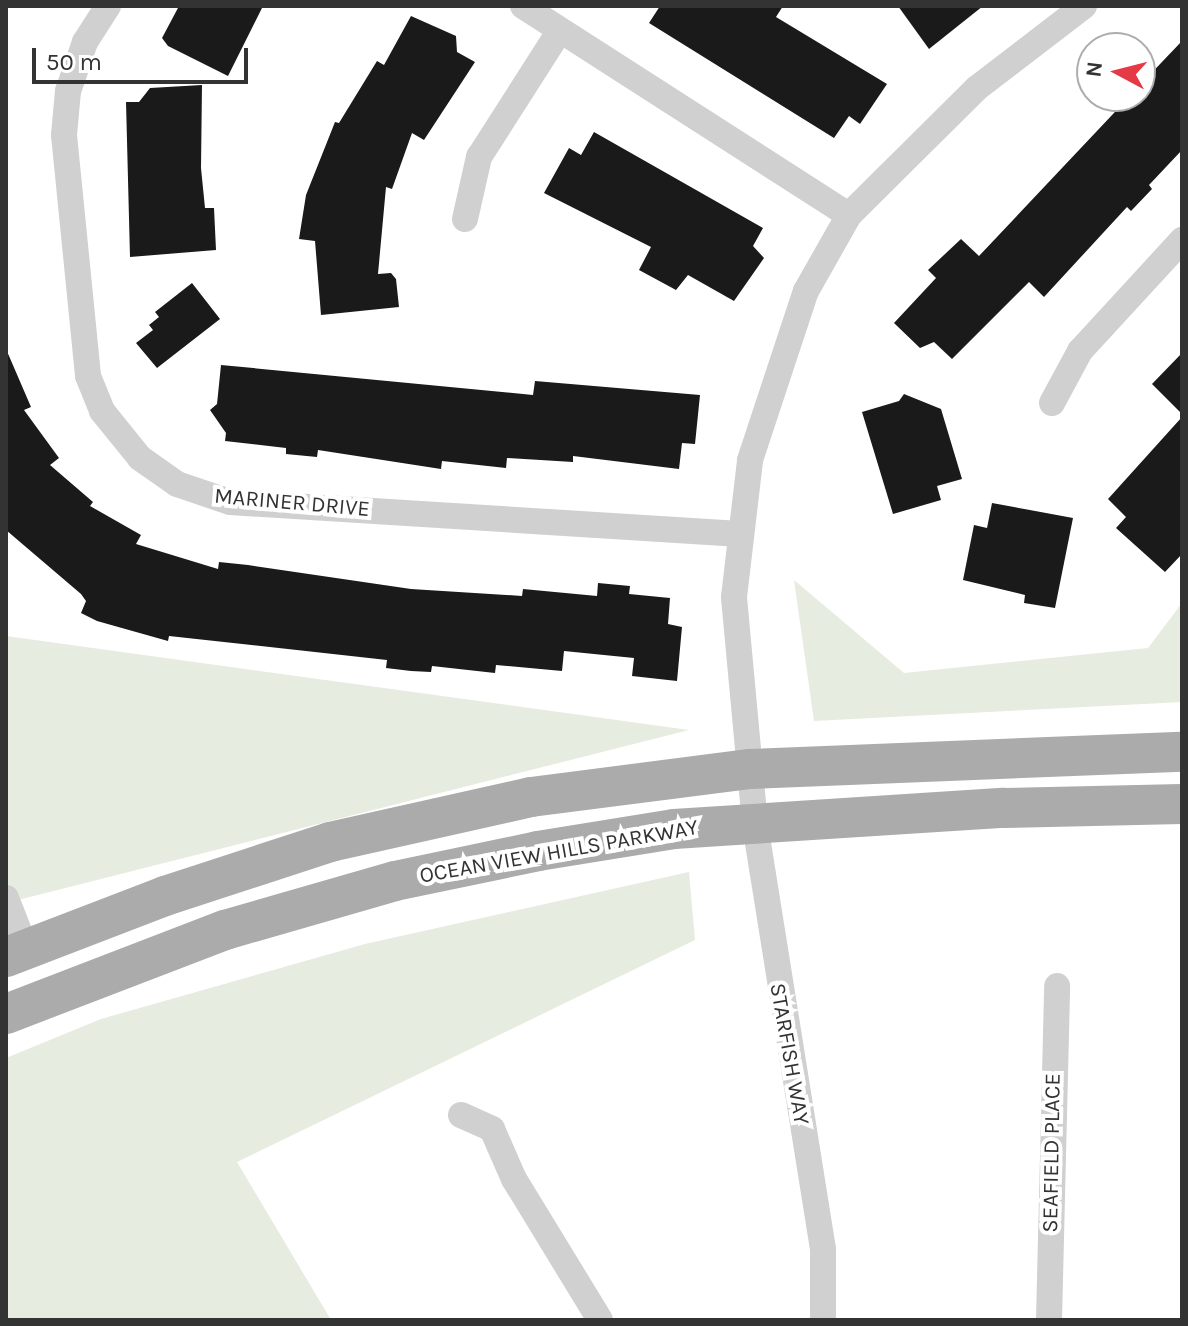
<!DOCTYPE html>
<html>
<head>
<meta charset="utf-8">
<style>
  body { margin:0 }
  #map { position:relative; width:1188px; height:1326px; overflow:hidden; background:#fff; font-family:Karla,sans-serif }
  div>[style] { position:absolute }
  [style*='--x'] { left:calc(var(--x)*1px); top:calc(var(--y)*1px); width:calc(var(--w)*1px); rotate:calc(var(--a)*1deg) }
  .green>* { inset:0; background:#e6ecdf }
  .building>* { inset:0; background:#1a1a1a }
  .street>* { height:26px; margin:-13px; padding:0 13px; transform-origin:13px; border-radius:13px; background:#d0d0d0 }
  .primary>* { height:40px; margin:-20px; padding:0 20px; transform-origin:20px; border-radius:20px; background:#ababab }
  span { translate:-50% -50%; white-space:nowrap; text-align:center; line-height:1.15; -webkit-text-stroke:8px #fff; paint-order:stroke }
  .street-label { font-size:22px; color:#333 }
  .frame { position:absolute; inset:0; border:8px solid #333; pointer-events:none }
  .north { position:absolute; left:1076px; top:32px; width:80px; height:80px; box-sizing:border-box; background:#fff; border:2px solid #adadad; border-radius:50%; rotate:277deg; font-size:22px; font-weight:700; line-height:32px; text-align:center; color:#333 }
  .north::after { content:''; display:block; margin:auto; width:28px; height:36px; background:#e63946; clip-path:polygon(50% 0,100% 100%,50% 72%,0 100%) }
  .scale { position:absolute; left:32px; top:48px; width:216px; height:36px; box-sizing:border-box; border:4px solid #333; border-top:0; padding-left:10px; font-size:24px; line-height:28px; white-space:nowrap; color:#333; -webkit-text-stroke:6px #fff; paint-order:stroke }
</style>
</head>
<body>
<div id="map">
  <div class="green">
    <i style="clip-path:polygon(794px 580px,904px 673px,1148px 648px,1182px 603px,1182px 702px,814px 721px)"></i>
    <i style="clip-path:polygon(6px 636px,689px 730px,6px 903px)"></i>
    <i style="clip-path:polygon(689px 872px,695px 940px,237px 1162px,331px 1320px,6px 1320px,6px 1058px,101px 1019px,365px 944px)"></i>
  </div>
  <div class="building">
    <i style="clip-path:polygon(179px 6px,263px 6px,228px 76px,168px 46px,162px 38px)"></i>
    <i style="clip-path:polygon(660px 6px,783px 6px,776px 17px,887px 84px,860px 124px,849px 116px,834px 138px,649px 23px)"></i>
    <i style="clip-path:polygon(898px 6px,983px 6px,929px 49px)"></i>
    <i style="clip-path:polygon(411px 16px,456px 36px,457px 52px,475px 62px,424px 140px,412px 133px,392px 189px,386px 187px,378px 274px,391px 273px,396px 279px,399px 307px,321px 315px,315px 241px,299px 239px,306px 195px,335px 122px,339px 123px,377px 61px,384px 65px)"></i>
    <i style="clip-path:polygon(1182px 41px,1182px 150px,1149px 185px,1152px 189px,1131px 211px,1127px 207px,1044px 297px,1029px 282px,952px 359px,934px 342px,920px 348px,894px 323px,936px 278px,928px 270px,961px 239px,979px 256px,1130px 96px,1140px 96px,1140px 85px)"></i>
    <i style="clip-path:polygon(202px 85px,201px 168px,205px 208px,214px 208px,216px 250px,130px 257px,126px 102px,139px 102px,150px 88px)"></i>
    <i style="clip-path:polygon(594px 132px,763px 228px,753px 246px,764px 258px,734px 301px,688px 275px,676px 290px,639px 270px,651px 247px,544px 193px,569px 148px,581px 155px)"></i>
    <i style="clip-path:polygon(192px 283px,220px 319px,157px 368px,136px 343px,153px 330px,149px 325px,159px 317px,155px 312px)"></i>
    <i style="clip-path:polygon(6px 349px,31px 407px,24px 410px,59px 458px,50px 465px,93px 502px,90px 506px,141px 535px,136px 544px,218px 569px,219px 562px,248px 565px,411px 589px,522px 596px,523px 589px,597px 596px,598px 583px,630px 586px,629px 594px,670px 598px,668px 624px,682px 627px,677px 681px,632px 676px,634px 658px,564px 651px,562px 671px,496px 665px,495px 673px,432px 666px,431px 672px,411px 671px,386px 668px,387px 660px,169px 636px,168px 641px,97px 621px,81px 613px,86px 601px,81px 594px,6px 530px)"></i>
    <i style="clip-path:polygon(1182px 353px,1182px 414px,1152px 384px)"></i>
    <i style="clip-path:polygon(221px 365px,533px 395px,535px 381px,700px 395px,695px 444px,682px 443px,679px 469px,573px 456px,573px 462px,507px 458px,506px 468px,442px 461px,441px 469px,318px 450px,317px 457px,286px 454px,286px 448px,225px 441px,226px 433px,210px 410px,217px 404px)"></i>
    <i style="clip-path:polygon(904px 394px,941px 409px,962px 479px,937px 486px,941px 500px,893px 514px,862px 412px,899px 401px)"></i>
    <i style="clip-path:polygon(1182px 417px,1182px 554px,1165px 572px,1116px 528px,1126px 517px,1108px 499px)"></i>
    <i style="clip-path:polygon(992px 503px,1073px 518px,1055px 608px,1024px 603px,1025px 595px,963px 580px,974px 525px,987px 528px)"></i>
  </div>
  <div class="street">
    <i style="--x:108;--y:6;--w:43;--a:122.6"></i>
    <i style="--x:85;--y:42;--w:52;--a:109.1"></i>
    <i style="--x:68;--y:91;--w:44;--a:95.2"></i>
    <i style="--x:64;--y:135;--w:242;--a:84.3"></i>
    <i style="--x:88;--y:376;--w:38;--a:68"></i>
    <i style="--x:102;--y:411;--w:60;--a:51"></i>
    <i style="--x:140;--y:458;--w:45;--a:35.1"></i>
    <i style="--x:177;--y:484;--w:56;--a:18.8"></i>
    <i style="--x:230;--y:502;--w:511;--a:3.59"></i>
    <i style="--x:523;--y:6;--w:387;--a:32.7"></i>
    <i style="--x:465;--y:219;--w:64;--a:-77.3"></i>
    <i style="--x:479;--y:157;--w:148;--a:-57.4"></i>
    <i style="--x:1052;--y:403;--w:59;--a:-61.7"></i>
    <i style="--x:1080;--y:351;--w:151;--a:-47.4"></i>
    <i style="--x:6;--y:898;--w:55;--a:68.6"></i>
    <i style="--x:461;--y:1115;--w:34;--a:24"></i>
    <i style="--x:492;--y:1129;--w:55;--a:66.3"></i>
    <i style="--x:514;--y:1179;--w:165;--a:58.6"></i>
    <i style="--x:823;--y:1320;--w:71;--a:-90"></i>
    <i style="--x:823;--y:1249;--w:430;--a:-99.1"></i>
    <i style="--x:755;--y:824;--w:228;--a:-95.3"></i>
    <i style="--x:734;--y:597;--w:138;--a:-83.3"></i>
    <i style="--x:750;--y:460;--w:178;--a:-71.7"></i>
    <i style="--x:806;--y:291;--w:87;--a:-60.5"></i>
    <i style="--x:849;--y:215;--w:180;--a:-44.8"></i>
    <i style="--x:977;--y:88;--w:135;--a:-37.5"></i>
    <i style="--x:1049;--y:1320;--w:334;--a:-88.6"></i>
  </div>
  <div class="primary">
    <i style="--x:6;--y:957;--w:170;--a:-21"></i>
    <i style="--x:165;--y:896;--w:174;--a:-18.1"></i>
    <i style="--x:330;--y:842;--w:206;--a:-12.6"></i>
    <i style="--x:531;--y:797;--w:221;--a:-7.3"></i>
    <i style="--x:750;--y:769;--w:432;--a:-2.3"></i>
    <i style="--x:6;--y:1014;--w:235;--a:-21"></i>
    <i style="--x:225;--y:930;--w:177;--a:-16.1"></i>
    <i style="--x:395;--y:881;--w:146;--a:-11.8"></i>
    <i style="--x:538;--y:851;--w:138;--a:-9.2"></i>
    <i style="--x:674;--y:829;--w:330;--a:-3.7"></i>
    <i style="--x:1003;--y:808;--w:179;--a:-1.3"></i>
  </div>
  <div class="street-label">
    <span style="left:292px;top:503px;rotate:5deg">MARINER DRIVE</span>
    <span style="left:559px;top:852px;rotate:-10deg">OCEAN VIEW HILLS PARKWAY</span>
    <span style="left:789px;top:1054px;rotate:80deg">STARFISH WAY</span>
    <span style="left:1052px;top:1153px;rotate:-89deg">SEAFIELD PLACE</span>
  </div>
  <div class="frame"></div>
  <div class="north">N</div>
  <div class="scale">50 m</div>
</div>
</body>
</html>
